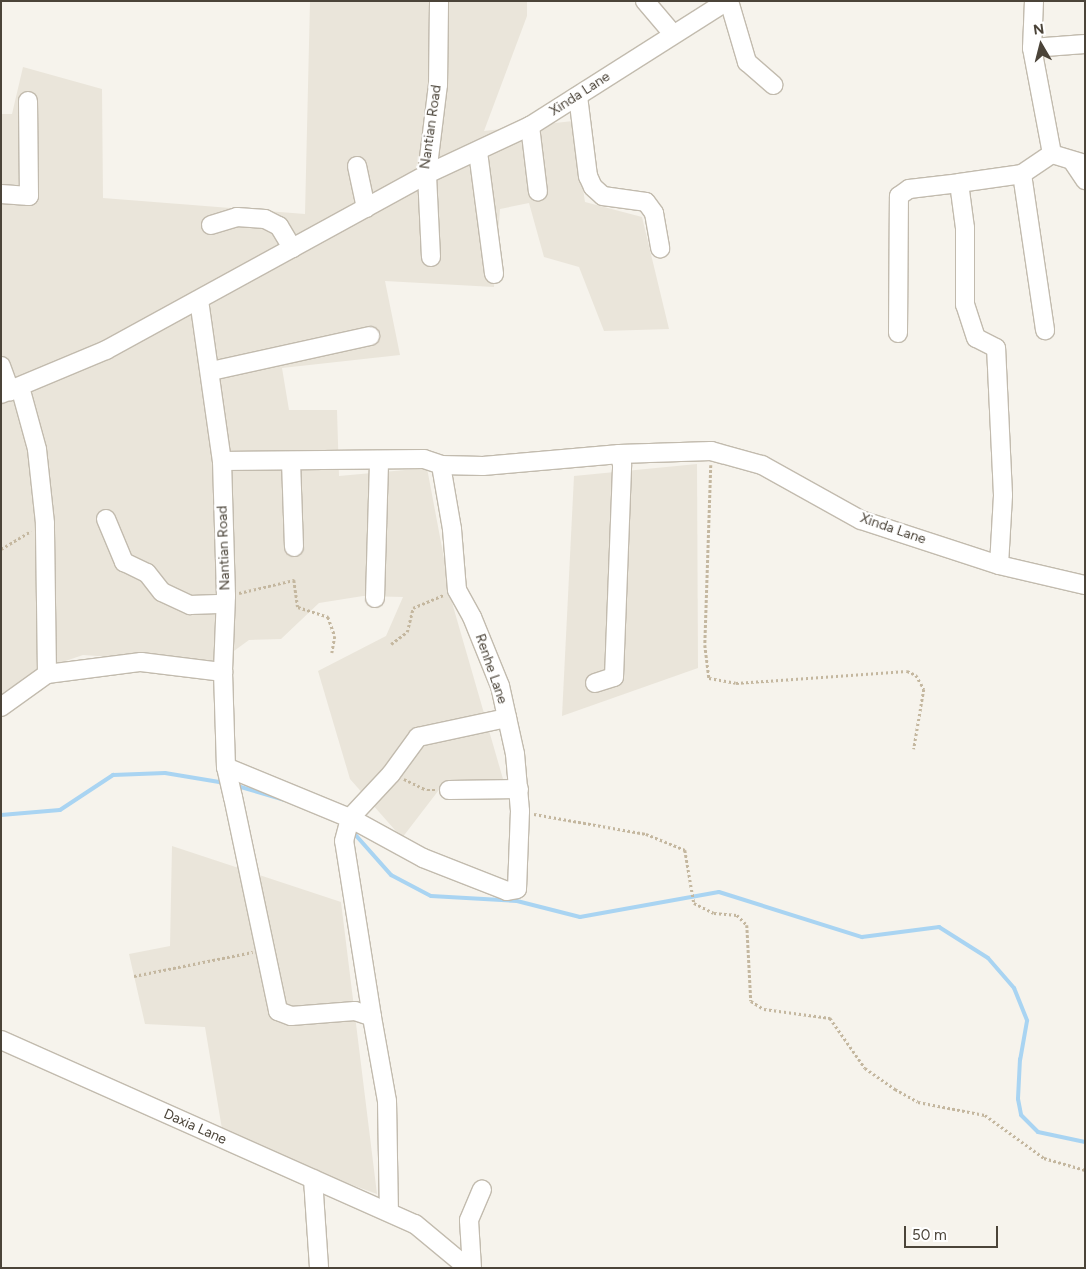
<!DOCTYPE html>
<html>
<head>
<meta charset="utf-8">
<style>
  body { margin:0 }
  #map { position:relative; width:1086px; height:1269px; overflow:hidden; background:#f6f3ec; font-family:Figtree,sans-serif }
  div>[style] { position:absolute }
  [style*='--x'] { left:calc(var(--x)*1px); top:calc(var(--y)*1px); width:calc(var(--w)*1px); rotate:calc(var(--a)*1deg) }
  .residential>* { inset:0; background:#eae5da }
  .stream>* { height:4px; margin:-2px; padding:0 2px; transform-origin:2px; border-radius:2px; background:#a9d4f2 }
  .path>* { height:2.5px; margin-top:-1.25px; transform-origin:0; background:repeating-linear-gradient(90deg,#c4b79f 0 2.5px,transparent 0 5px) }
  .roads { filter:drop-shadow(1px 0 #c2bbae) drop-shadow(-1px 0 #c2bbae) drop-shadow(0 1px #c2bbae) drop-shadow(0 -1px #c2bbae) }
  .minor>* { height:18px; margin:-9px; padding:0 9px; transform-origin:9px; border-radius:9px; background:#fff }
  span { translate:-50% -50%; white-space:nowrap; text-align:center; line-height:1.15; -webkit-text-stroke:4.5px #fff; paint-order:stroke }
  .street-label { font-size:14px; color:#4b4439 }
  .frame { position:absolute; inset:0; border:2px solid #4b4439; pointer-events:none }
  .north { position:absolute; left:1016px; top:20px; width:50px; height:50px; -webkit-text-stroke:4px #fff; paint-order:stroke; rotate:352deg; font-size:14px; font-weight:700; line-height:20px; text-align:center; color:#4b4439 }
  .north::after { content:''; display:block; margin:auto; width:18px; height:22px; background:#4b4439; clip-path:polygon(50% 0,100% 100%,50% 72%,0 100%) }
  .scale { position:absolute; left:904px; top:1226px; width:94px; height:22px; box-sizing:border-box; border:2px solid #4b4439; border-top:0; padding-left:6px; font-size:15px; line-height:18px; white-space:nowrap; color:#4b4439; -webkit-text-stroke:4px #fff; paint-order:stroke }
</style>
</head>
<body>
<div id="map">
  <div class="residential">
    <i style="clip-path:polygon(310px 1px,527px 1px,527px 16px,484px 131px,573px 121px,585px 202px,642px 217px,669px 329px,604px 331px,579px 267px,544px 257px,529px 203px,500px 209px,494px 287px,385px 281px,400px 355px,282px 368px,289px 410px,337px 410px,339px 476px,427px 468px,453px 606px,503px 779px,445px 782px,402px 838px,350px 779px,318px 671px,386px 636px,403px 597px,363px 596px,319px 603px,281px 639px,249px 640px,216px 664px,83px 655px,36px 671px,1px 694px,1px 114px,12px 114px,23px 67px,102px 89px,103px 198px,305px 214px)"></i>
    <i style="clip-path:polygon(697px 464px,698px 668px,562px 716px,574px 476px)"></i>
    <i style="clip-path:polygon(172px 846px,341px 902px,377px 1194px,286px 1161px,222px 1129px,205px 1027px,145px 1024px,129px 954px,170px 946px)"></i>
  </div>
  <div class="stream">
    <i style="--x:234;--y:785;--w:53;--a:16.4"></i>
    <i style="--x:1;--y:815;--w:59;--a:-4.8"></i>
    <i style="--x:60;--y:810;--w:64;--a:-33.4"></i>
    <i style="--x:113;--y:775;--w:52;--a:-2.2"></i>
    <i style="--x:165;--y:773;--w:61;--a:9.5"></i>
    <i style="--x:352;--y:831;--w:59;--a:48.4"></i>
    <i style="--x:391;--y:875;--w:45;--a:27.7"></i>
    <i style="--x:431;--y:896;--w:86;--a:3.3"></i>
    <i style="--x:517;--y:901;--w:65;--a:14.3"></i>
    <i style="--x:580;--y:917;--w:141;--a:-10.2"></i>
    <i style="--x:719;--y:892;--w:150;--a:17.5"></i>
    <i style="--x:862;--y:937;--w:78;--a:-7.4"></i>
    <i style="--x:939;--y:927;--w:58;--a:32.3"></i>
    <i style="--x:988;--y:958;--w:40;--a:49"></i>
    <i style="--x:1014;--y:988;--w:35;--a:68"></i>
    <i style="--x:1027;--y:1021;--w:39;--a:100"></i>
    <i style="--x:1020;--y:1059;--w:40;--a:92.9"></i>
    <i style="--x:1018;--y:1099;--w:16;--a:79"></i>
    <i style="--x:1021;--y:1115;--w:24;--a:45"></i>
    <i style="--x:1038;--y:1132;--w:48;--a:12"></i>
  </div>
  <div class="path">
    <i style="--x:711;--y:465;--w:180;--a:91.9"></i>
    <i style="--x:705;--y:645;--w:33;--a:83"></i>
    <i style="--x:709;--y:678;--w:27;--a:10"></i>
    <i style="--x:736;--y:683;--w:171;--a:-4"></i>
    <i style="--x:907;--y:671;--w:10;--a:24"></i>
    <i style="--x:916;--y:675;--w:16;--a:60"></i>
    <i style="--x:924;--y:689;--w:61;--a:99.5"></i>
    <i style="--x:1;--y:549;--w:35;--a:-31"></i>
    <i style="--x:239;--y:593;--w:57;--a:-13.3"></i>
    <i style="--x:294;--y:580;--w:27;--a:82"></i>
    <i style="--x:298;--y:607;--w:32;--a:18"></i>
    <i style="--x:328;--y:617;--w:20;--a:70"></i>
    <i style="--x:335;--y:636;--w:17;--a:100"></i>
    <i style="--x:391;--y:644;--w:20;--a:-37"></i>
    <i style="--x:407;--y:632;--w:25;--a:-76"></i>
    <i style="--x:413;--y:608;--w:34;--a:-23"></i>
    <i style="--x:404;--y:779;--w:25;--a:26"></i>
    <i style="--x:427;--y:790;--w:10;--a:0"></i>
    <i style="--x:534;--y:814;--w:114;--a:10.1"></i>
    <i style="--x:646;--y:834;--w:42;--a:22.3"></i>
    <i style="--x:685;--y:850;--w:54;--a:80.4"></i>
    <i style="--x:694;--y:903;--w:22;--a:27"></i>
    <i style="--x:714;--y:913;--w:23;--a:5"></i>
    <i style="--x:737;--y:915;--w:14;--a:45"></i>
    <i style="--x:747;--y:925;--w:76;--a:87"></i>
    <i style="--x:751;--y:1001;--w:15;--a:32"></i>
    <i style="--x:764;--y:1009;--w:67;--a:7.8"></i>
    <i style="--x:830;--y:1018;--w:61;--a:55"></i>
    <i style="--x:865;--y:1068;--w:37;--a:35"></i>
    <i style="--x:895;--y:1089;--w:26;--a:29"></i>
    <i style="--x:918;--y:1102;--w:68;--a:11"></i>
    <i style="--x:985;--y:1115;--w:73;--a:36.1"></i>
    <i style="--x:1044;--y:1158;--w:43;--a:16.3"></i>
    <i style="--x:134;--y:976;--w:121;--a:-11.4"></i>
  </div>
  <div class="roads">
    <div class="minor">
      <i style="--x:645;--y:1;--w:43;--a:49.7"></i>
      <i style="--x:729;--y:1;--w:64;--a:73.6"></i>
      <i style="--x:747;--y:62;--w:35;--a:41"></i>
      <i style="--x:1034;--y:1;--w:47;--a:92.4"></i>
      <i style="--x:1032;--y:48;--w:108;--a:79.3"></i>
      <i style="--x:1052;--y:154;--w:34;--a:17"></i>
      <i style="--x:1032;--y:48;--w:53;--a:-4.3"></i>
      <i style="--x:578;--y:96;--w:81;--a:82.9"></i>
      <i style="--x:588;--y:176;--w:12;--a:66"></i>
      <i style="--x:593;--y:187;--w:13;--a:42"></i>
      <i style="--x:603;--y:196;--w:43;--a:7.9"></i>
      <i style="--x:646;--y:202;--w:14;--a:54"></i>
      <i style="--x:654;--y:213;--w:36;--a:80"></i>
      <i style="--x:530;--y:126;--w:66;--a:83.1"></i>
      <i style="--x:478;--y:152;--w:123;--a:82.5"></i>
      <i style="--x:1073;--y:162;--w:22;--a:56"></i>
      <i style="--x:357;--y:166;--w:43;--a:77.9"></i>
      <i style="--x:1022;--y:174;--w:158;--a:81.6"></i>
      <i style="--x:1;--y:194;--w:28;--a:4"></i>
      <i style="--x:29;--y:196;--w:95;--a:-90.6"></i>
      <i style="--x:211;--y:225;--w:27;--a:-17"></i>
      <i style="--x:237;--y:217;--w:28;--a:4"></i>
      <i style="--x:265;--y:219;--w:16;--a:27"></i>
      <i style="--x:279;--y:226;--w:26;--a:59"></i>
      <i style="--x:431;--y:257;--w:83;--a:-92.8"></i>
      <i style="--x:427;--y:174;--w:90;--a:-83"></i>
      <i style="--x:438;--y:85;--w:84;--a:-89.3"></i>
      <i style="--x:199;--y:300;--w:163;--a:81.9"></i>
      <i style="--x:222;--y:461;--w:135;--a:88.3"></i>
      <i style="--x:226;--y:596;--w:76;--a:92.3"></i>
      <i style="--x:223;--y:672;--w:95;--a:88.2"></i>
      <i style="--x:226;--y:767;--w:31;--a:77"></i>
      <i style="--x:233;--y:797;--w:219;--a:78.1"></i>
      <i style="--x:278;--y:1011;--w:14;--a:21"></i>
      <i style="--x:291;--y:1016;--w:64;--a:-4.5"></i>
      <i style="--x:355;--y:1011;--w:18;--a:19"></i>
      <i style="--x:372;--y:1017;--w:85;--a:79.9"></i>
      <i style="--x:387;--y:1101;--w:111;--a:89"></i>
      <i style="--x:898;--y:333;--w:137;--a:-89.6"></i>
      <i style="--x:899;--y:196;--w:12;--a:-35"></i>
      <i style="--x:909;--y:189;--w:50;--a:-6.8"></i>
      <i style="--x:1;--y:366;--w:27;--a:70"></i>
      <i style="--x:211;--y:371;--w:163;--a:-12.4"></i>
      <i style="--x:1;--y:394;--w:114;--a:-22.7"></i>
      <i style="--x:106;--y:350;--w:366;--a:-28.7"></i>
      <i style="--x:427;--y:174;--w:114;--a:-25"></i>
      <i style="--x:530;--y:126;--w:233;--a:-32.4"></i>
      <i style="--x:222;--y:461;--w:202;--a:-0.6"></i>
      <i style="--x:424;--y:459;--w:18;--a:19"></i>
      <i style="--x:441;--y:465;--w:42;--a:1.4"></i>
      <i style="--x:483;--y:466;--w:137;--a:-5"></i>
      <i style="--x:619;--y:454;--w:92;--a:-1.9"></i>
      <i style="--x:711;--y:451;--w:53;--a:15.4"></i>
      <i style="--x:762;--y:465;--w:113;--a:29.1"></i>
      <i style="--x:861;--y:520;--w:145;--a:18.1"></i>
      <i style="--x:999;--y:565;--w:88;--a:13.1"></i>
      <i style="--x:291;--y:461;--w:86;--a:88"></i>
      <i style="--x:106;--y:519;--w:47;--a:67.3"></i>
      <i style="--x:124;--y:562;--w:25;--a:26"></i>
      <i style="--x:147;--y:573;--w:24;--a:52"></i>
      <i style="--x:162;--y:592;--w:31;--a:25"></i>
      <i style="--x:190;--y:605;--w:35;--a:-2"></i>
      <i style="--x:999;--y:565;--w:70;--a:-86.7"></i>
      <i style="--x:1003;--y:495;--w:147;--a:-92.7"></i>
      <i style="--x:996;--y:348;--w:22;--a:-153"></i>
      <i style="--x:976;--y:338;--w:35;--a:-108"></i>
      <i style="--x:965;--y:305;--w:77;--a:-90"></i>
      <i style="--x:965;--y:228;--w:45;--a:-97.6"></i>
      <i style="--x:959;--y:183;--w:64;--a:-8.1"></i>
      <i style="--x:1022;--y:174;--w:36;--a:-34"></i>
      <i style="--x:375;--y:598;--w:138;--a:-88.3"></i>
      <i style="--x:47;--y:674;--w:95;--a:-7.3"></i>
      <i style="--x:141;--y:662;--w:83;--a:7"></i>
      <i style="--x:595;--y:683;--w:20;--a:-18"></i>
      <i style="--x:614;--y:677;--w:213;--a:-87.8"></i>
      <i style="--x:622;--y:464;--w:10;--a:-107"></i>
      <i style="--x:1;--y:707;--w:57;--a:-35.7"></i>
      <i style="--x:47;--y:674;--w:151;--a:-90.8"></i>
      <i style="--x:45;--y:523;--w:74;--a:-96.2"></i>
      <i style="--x:37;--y:449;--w:64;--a:-105.3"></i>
      <i style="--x:226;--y:767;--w:134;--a:22.4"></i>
      <i style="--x:350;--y:818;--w:83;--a:28.7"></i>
      <i style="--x:423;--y:858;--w:90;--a:21.4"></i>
      <i style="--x:507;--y:891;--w:10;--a:-11"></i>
      <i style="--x:517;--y:889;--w:78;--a:-87.8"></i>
      <i style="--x:520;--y:811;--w:57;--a:-95"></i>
      <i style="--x:515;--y:754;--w:70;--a:-102.4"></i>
      <i style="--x:500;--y:686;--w:74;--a:-112.1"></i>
      <i style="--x:472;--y:617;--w:31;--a:-119"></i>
      <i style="--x:457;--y:590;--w:61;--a:-94.7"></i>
      <i style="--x:452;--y:529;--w:65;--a:-99.8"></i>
      <i style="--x:449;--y:790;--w:70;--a:-0.8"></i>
      <i style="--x:372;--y:1017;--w:178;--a:-99"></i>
      <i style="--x:344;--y:841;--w:24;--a:-75"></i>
      <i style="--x:350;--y:818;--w:60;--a:-47"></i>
      <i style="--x:391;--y:774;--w:46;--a:-53.9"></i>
      <i style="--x:418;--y:737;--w:91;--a:-12.1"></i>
      <i style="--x:1;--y:1040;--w:453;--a:24"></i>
      <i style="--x:415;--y:1224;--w:69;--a:39.7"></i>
      <i style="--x:313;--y:1179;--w:89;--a:86.1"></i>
      <i style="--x:472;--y:1268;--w:48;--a:-93.6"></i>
      <i style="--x:469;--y:1220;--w:33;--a:-67"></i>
    </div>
  </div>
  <div class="street-label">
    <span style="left:580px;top:94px;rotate:-33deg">Xinda Lane</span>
    <span style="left:431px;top:127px;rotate:-82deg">Nantian Road</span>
    <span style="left:893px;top:529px;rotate:19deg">Xinda Lane</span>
    <span style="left:224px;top:548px;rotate:-92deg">Nantian Road</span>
    <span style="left:491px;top:669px;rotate:71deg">Renhe Lane</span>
    <span style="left:195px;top:1127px;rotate:24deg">Daxia Lane</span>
  </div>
  <div class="frame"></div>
  <div class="north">N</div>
  <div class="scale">50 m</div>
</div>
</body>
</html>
